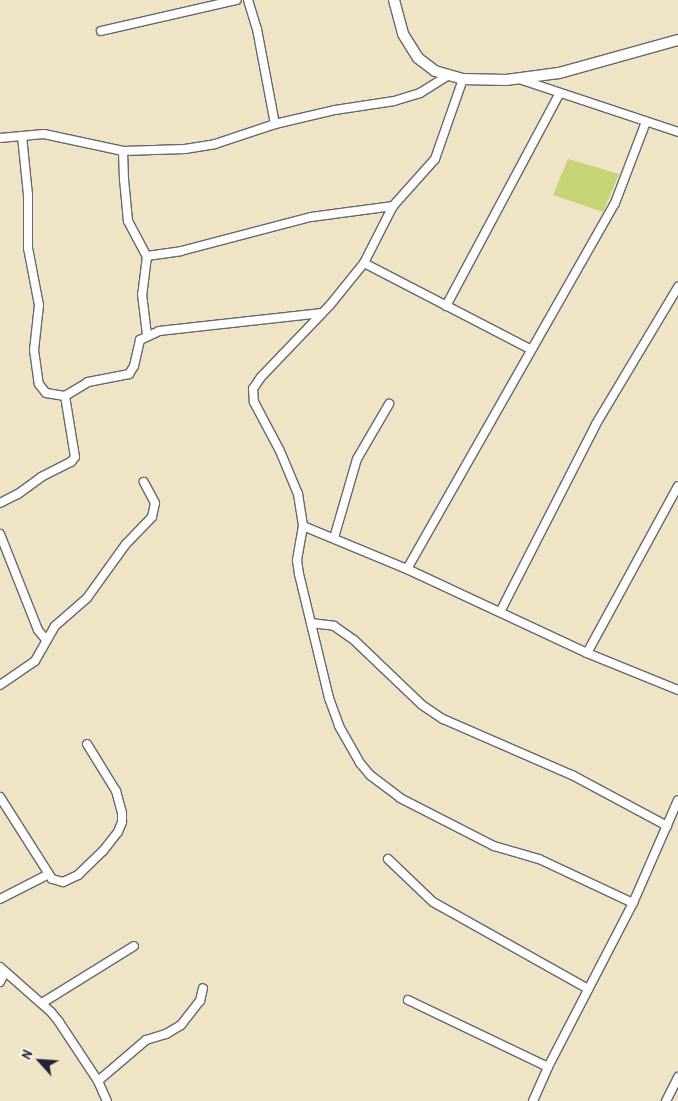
<!DOCTYPE html>
<html>
<head>
<meta charset="utf-8">
<style>
  body { margin:0 }
  #map { position:relative; width:678px; height:1101px; overflow:hidden; background:#efe4c6; font-family:"Patrick Hand",sans-serif }
  div>[style] { position:absolute }
  [style*='--x'] { left:calc(var(--x)*1px); top:calc(var(--y)*1px); width:calc(var(--w)*1px); rotate:calc(var(--a)*1deg) }
  .green>* { inset:0; background:#c6d476 }
  .roads { filter:drop-shadow(1px 0 #6a666c) drop-shadow(-1px 0 #6a666c) drop-shadow(0 1px #6a666c) drop-shadow(0 -1px #6a666c) }
  .minor>* { height:8px; margin:-4px; padding:0 4px; transform-origin:4px; border-radius:4px; background:#fff }
  .tertiary>* { height:10px; margin:-5px; padding:0 5px; transform-origin:5px; border-radius:5px; background:#fff }
  span { translate:-50% -50%; white-space:nowrap; text-align:center; line-height:1.15; -webkit-text-stroke:4px #fbf7ec; paint-order:stroke }
  .north { position:absolute; left:15px; top:1036px; width:50px; height:50px; -webkit-text-stroke:4px #fbf7ec; paint-order:stroke; rotate:296deg; font-size:14px; font-weight:700; line-height:20px; text-align:center; color:#22223b }
  .north::after { content:''; display:block; margin:auto; width:18px; height:22px; background:#22223b; clip-path:polygon(50% 0,100% 100%,50% 72%,0 100%) }
</style>
</head>
<body>
<div id="map">
  <div class="green">
    <i style="clip-path:polygon(568px 159px,619px 174px,603px 212px,553px 195px)"></i>
  </div>
  <div class="roads">
    <div class="minor">
      <i style="--x:248;--y:0;--w:30;--a:73"></i>
      <i style="--x:257;--y:29;--w:97;--a:79.3"></i>
      <i style="--x:101;--y:31;--w:139;--a:-12.9"></i>
      <i style="--x:463;--y:79;--w:85;--a:109.3"></i>
      <i style="--x:435;--y:159;--w:63;--a:131.8"></i>
      <i style="--x:393;--y:206;--w:64;--a:117"></i>
      <i style="--x:364;--y:263;--w:54;--a:129"></i>
      <i style="--x:330;--y:305;--w:100;--a:133.8"></i>
      <i style="--x:261;--y:377;--w:14;--a:124"></i>
      <i style="--x:253;--y:389;--w:13;--a:86"></i>
      <i style="--x:254;--y:402;--w:55;--a:62"></i>
      <i style="--x:280;--y:451;--w:47;--a:67.3"></i>
      <i style="--x:298;--y:494;--w:32;--a:81"></i>
      <i style="--x:303;--y:526;--w:35;--a:100"></i>
      <i style="--x:297;--y:560;--w:14;--a:82"></i>
      <i style="--x:299;--y:574;--w:128;--a:76.4"></i>
      <i style="--x:329;--y:698;--w:30;--a:70"></i>
      <i style="--x:339;--y:726;--w:43;--a:60.4"></i>
      <i style="--x:360;--y:763;--w:16;--a:50"></i>
      <i style="--x:370;--y:775;--w:38;--a:37"></i>
      <i style="--x:400;--y:798;--w:106;--a:27.1"></i>
      <i style="--x:494;--y:846;--w:47;--a:16.1"></i>
      <i style="--x:539;--y:859;--w:104;--a:25.1"></i>
      <i style="--x:519;--y:79;--w:168;--a:18.4"></i>
      <i style="--x:22;--y:136;--w:59;--a:84.2"></i>
      <i style="--x:28;--y:195;--w:53;--a:90"></i>
      <i style="--x:28;--y:248;--w:58;--a:79.1"></i>
      <i style="--x:39;--y:305;--w:45;--a:96.3"></i>
      <i style="--x:34;--y:350;--w:34;--a:82"></i>
      <i style="--x:39;--y:384;--w:11;--a:52"></i>
      <i style="--x:46;--y:393;--w:19;--a:9"></i>
      <i style="--x:65;--y:396;--w:27;--a:-31"></i>
      <i style="--x:88;--y:382;--w:42;--a:-11"></i>
      <i style="--x:129;--y:374;--w:9;--a:-58"></i>
      <i style="--x:134;--y:366;--w:27;--a:-77"></i>
      <i style="--x:140;--y:340;--w:21;--a:-25"></i>
      <i style="--x:159;--y:331;--w:164;--a:-6.3"></i>
      <i style="--x:0;--y:138;--w:44;--a:-5.2"></i>
      <i style="--x:44;--y:134;--w:81;--a:12.1"></i>
      <i style="--x:123;--y:151;--w:62;--a:-1.8"></i>
      <i style="--x:185;--y:149;--w:30;--a:-9"></i>
      <i style="--x:215;--y:144;--w:63;--a:-18.4"></i>
      <i style="--x:275;--y:124;--w:62;--a:-13.1"></i>
      <i style="--x:335;--y:110;--w:60;--a:-8.7"></i>
      <i style="--x:394;--y:101;--w:27;--a:-17"></i>
      <i style="--x:420;--y:93;--w:32;--a:-32"></i>
      <i style="--x:123;--y:151;--w:28;--a:88"></i>
      <i style="--x:124;--y:179;--w:42;--a:84.6"></i>
      <i style="--x:128;--y:221;--w:40;--a:62"></i>
      <i style="--x:147;--y:256;--w:38;--a:97"></i>
      <i style="--x:142;--y:294;--w:41;--a:83"></i>
      <i style="--x:147;--y:256;--w:34;--a:-8"></i>
      <i style="--x:181;--y:251;--w:134;--a:-14.7"></i>
      <i style="--x:311;--y:217;--w:83;--a:-7.6"></i>
      <i style="--x:364;--y:263;--w:187;--a:27.4"></i>
      <i style="--x:446;--y:306;--w:240;--a:-61.9"></i>
      <i style="--x:0;--y:503;--w:20;--a:-27"></i>
      <i style="--x:18;--y:494;--w:29;--a:-36"></i>
      <i style="--x:41;--y:477;--w:34;--a:-27"></i>
      <i style="--x:71;--y:462;--w:6;--a:-51"></i>
      <i style="--x:75;--y:457;--w:62;--a:-99.3"></i>
      <i style="--x:303;--y:526;--w:113;--a:22.5"></i>
      <i style="--x:407;--y:569;--w:199;--a:25"></i>
      <i style="--x:587;--y:653;--w:98;--a:22.1"></i>
      <i style="--x:0;--y:534;--w:103;--a:68.4"></i>
      <i style="--x:38;--y:630;--w:13;--a:51"></i>
      <i style="--x:334;--y:538;--w:82;--a:-73.8"></i>
      <i style="--x:357;--y:459;--w:64;--a:-59.8"></i>
      <i style="--x:407;--y:569;--w:421;--a:-60.4"></i>
      <i style="--x:615;--y:203;--w:87;--a:-69.1"></i>
      <i style="--x:500;--y:612;--w:211;--a:-62.9"></i>
      <i style="--x:596;--y:424;--w:160;--a:-59.1"></i>
      <i style="--x:311;--y:623;--w:23;--a:7"></i>
      <i style="--x:334;--y:626;--w:24;--a:35"></i>
      <i style="--x:354;--y:640;--w:94;--a:43.7"></i>
      <i style="--x:422;--y:705;--w:25;--a:34"></i>
      <i style="--x:443;--y:719;--w:141;--a:23.5"></i>
      <i style="--x:572;--y:775;--w:108;--a:28.2"></i>
      <i style="--x:587;--y:653;--w:190;--a:-61.4"></i>
      <i style="--x:0;--y:685;--w:42;--a:-34.4"></i>
      <i style="--x:35;--y:661;--w:40;--a:-60.3"></i>
      <i style="--x:55;--y:626;--w:43;--a:-41.2"></i>
      <i style="--x:87;--y:598;--w:67;--a:-54.2"></i>
      <i style="--x:126;--y:544;--w:37;--a:-46"></i>
      <i style="--x:152;--y:517;--w:14;--a:-78"></i>
      <i style="--x:155;--y:503;--w:24;--a:-118"></i>
      <i style="--x:0;--y:797;--w:97;--a:57.6"></i>
      <i style="--x:52;--y:879;--w:11;--a:15"></i>
      <i style="--x:63;--y:882;--w:17;--a:-25"></i>
      <i style="--x:78;--y:875;--w:35;--a:-44"></i>
      <i style="--x:103;--y:851;--w:24;--a:-52"></i>
      <i style="--x:118;--y:832;--w:11;--a:-68"></i>
      <i style="--x:122;--y:822;--w:9;--a:-90"></i>
      <i style="--x:122;--y:813;--w:23;--a:-105"></i>
      <i style="--x:116;--y:791;--w:55;--a:-121.7"></i>
      <i style="--x:388;--y:859;--w:62;--a:43.7"></i>
      <i style="--x:433;--y:902;--w:178;--a:29.3"></i>
      <i style="--x:0;--y:899;--w:53;--a:-27.1"></i>
      <i style="--x:0;--y:967;--w:68;--a:41.4"></i>
      <i style="--x:51;--y:1012;--w:13;--a:51"></i>
      <i style="--x:59;--y:1022;--w:71;--a:56.5"></i>
      <i style="--x:98;--y:1081;--w:22;--a:66"></i>
      <i style="--x:0;--y:982;--w:11;--a:-63"></i>
      <i style="--x:408;--y:1000;--w:155;--a:25.6"></i>
      <i style="--x:42;--y:1003;--w:108;--a:-31.8"></i>
      <i style="--x:98;--y:1081;--w:63;--a:-40.5"></i>
      <i style="--x:146;--y:1040;--w:21;--a:-17"></i>
      <i style="--x:166;--y:1034;--w:17;--a:-31"></i>
      <i style="--x:181;--y:1025;--w:31;--a:-52"></i>
      <i style="--x:200;--y:1001;--w:13;--a:-77"></i>
      <i style="--x:533;--y:1101;--w:37;--a:-66"></i>
      <i style="--x:548;--y:1067;--w:185;--a:-62.6"></i>
      <i style="--x:633;--y:903;--w:112;--a:-66.4"></i>
      <i style="--x:666;--y:1101;--w:27;--a:-63"></i>
    </div>
    <div class="tertiary">
      <i style="--x:394;--y:0;--w:35;--a:75"></i>
      <i style="--x:403;--y:34;--w:28;--a:58"></i>
      <i style="--x:418;--y:58;--w:21;--a:37"></i>
      <i style="--x:435;--y:71;--w:29;--a:16"></i>
      <i style="--x:463;--y:79;--w:43;--a:1.3"></i>
      <i style="--x:506;--y:80;--w:53;--a:-7.5"></i>
      <i style="--x:559;--y:73;--w:123;--a:-15.5"></i>
    </div>
  </div>
  <div class="north">N</div>
</div>
</body>
</html>
